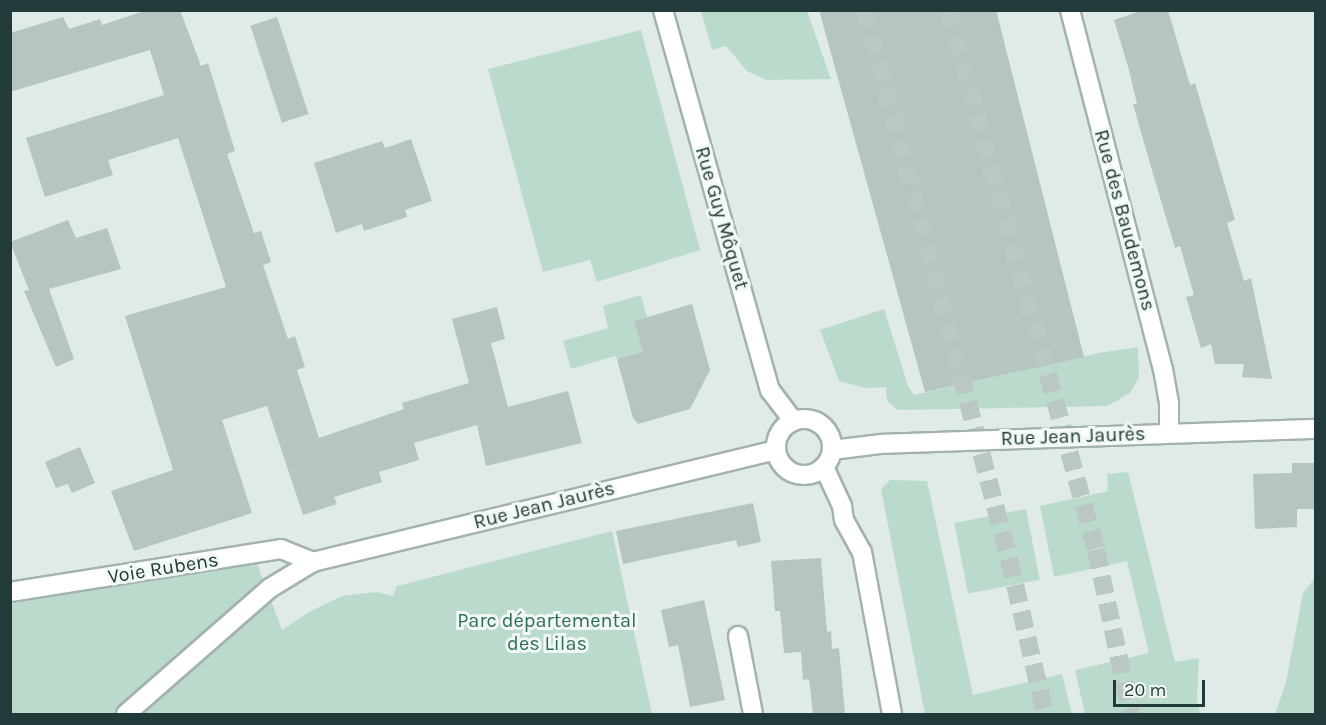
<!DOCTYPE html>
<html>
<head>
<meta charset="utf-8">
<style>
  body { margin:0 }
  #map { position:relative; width:1326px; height:725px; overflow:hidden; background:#e0eae8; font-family:Karla,sans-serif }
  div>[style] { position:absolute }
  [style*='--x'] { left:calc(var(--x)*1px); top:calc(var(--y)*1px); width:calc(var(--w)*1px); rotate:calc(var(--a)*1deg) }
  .green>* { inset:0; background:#badacb; transform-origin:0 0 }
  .building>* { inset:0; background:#b6c5c2; transform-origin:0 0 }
  .highway-tunnel>* { height:18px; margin-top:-9px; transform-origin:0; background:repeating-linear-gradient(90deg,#bac7c5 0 18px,transparent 0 27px) }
  .roads { filter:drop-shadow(2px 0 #a3b2b0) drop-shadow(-2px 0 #a3b2b0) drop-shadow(0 2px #a3b2b0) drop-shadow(0 -2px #a3b2b0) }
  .street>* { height:18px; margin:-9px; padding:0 9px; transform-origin:9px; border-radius:9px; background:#fff }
  .street>.ring { margin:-9px; padding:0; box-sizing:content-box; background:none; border:18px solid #fff; border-radius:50% }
  .secondary>* { height:18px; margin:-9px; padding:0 9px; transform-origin:9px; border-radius:9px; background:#fff }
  span { translate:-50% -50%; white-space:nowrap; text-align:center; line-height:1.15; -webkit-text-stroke:6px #f0f7f5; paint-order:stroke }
  .street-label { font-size:20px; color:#223a39 }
  .park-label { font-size:20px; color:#2e6e57 }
  .frame { position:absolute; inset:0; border:12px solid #223a39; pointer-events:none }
  .scale { position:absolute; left:1113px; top:680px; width:92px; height:27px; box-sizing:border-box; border:3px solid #223a39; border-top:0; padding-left:8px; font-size:18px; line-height:21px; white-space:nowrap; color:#223a39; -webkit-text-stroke:4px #f0f7f5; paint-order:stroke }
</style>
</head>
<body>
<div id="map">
  <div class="green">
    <i style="clip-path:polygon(701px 11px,807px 11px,831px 79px,766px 80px,747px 71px,726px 46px,712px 50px)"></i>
    <i style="clip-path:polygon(641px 30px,700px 250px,597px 282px,590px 260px,543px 272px,488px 69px)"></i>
    <i style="clip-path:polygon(641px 295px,647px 317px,634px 321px,643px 352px,617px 359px,615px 356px,571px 369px,563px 341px,608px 328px,603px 306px)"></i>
    <i style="clip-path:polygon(884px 309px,908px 386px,914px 395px,1099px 353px,1138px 347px,1139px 378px,1130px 393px,1107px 406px,898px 410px,887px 401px,886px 387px,866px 388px,839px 381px,820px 330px)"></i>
    <i style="clip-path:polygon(1128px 472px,1175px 662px,1199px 658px,1197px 698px,1200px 714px,1085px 714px,1075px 670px,1149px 653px,1127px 561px,1054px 577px,1040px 506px,1108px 491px,1107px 474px)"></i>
    <i style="clip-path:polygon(890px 480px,927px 481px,973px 695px,1062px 674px,1072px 714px,925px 714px,881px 489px)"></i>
    <i style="left:1026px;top:509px;width:72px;height:73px;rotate:79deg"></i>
    <i style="clip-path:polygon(612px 531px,652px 714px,11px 714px,11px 604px,255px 558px,282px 630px,309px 612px,342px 596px,377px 592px,393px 596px,397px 586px)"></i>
    <i style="clip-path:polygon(1315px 578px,1315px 714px,1275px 714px,1286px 682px,1303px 593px)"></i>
  </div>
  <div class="building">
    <i style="clip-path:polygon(147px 10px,180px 10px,201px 66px,208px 63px,235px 151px,227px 154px,254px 233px,261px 231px,271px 262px,263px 265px,288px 339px,295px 336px,305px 367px,297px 370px,319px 438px,404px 409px,402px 403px,469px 383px,452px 319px,497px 307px,505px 339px,491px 343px,508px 407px,568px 391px,582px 443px,486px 466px,477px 425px,414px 443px,419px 460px,379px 472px,382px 482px,334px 497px,337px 504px,303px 515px,267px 406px,222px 420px,252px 513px,134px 551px,111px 491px,173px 470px,125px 316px,226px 287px,178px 138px,108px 160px,113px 175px,45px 197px,26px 138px,164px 95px,150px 50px,10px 92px,10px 33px,63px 17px,69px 29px,100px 19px,102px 25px)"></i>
    <i style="clip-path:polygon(819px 10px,996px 10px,1084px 357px,925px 392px)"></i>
    <i style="clip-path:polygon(1143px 10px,1168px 10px,1190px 85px,1195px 83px,1235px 220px,1227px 223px,1244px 281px,1251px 278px,1272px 379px,1242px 377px,1244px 364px,1215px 364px,1211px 344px,1201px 348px,1186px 297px,1194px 295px,1180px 246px,1175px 248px,1151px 167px,1133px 104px,1137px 104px,1129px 70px,1114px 20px)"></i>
    <i style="left:277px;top:17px;width:102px;height:28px;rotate:72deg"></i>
    <i style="clip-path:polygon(411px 139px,432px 201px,405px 210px,407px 217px,364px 231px,362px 224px,336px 233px,314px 163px,382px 141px,385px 148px)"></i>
    <i style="clip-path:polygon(68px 220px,76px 238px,107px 228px,121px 269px,49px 289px,74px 359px,56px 367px,24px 291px,29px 290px,10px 242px)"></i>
    <i style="clip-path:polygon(692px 304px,710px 370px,690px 409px,638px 424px,633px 418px,617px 359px,643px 352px,634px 321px)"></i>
    <i style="clip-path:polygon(80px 447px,95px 483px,72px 493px,68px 484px,56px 488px,45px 462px)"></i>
    <i style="clip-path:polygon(1292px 463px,1316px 463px,1316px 509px,1297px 509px,1297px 527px,1255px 529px,1253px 474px,1292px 473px)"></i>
    <i style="clip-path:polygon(753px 503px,761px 542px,738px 547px,736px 540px,623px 564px,616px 531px)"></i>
    <i style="clip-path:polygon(821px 558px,827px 632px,831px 631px,832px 649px,839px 648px,845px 714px,813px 714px,809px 679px,803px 680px,801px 652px,784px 653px,780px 611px,775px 611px,771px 561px)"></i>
    <i style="clip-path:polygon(704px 600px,725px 700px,690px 707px,678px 645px,669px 647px,661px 610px)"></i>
  </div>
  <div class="highway-tunnel">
    <i style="--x:865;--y:10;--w:568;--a:75.3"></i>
    <i style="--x:1009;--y:559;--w:159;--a:76.9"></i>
    <i style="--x:948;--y:10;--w:560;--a:74.67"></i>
    <i style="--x:1096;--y:550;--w:168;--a:78"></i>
  </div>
  <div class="roads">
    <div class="street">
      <i style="--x:663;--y:10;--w:395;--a:74.3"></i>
      <i style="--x:770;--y:390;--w:39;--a:53"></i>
      <i style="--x:1070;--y:10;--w:371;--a:75.5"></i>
      <i style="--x:1163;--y:369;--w:35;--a:80"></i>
      <i style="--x:1169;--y:403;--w:29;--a:90"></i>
      <i class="ring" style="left:776px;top:419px;width:38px;height:38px"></i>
      <i style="--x:832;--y:450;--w:48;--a:-7.1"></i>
      <i style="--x:880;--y:444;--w:436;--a:-2"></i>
      <i style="--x:824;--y:467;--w:43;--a:65.2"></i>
      <i style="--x:842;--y:506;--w:14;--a:82"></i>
      <i style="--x:844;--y:520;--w:37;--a:61"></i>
      <i style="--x:862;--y:552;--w:165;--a:79.5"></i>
      <i style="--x:10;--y:592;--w:274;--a:-9"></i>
      <i style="--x:281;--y:549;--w:35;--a:22"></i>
      <i style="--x:313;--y:562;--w:476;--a:-13.6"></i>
      <i style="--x:738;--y:636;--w:79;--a:79.1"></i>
    </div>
    <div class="secondary">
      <i style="--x:126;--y:714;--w:191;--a:-41.2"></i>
      <i style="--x:270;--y:588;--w:50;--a:-31.2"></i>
    </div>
  </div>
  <div class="street-label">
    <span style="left:722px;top:218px;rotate:74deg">Rue Guy Môquet</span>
    <span style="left:1125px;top:220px;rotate:75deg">Rue des Baudemons</span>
    <span style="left:1073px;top:436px;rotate:-2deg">Rue Jean Jaurès</span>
    <span style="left:544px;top:505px;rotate:-14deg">Rue Jean Jaurès</span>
    <span style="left:163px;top:568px;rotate:-9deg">Voie Rubens</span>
  </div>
  <div class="park-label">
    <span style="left:547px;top:632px">Parc départemental<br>des Lilas</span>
  </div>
  <div class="frame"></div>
  <div class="scale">20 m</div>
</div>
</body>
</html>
